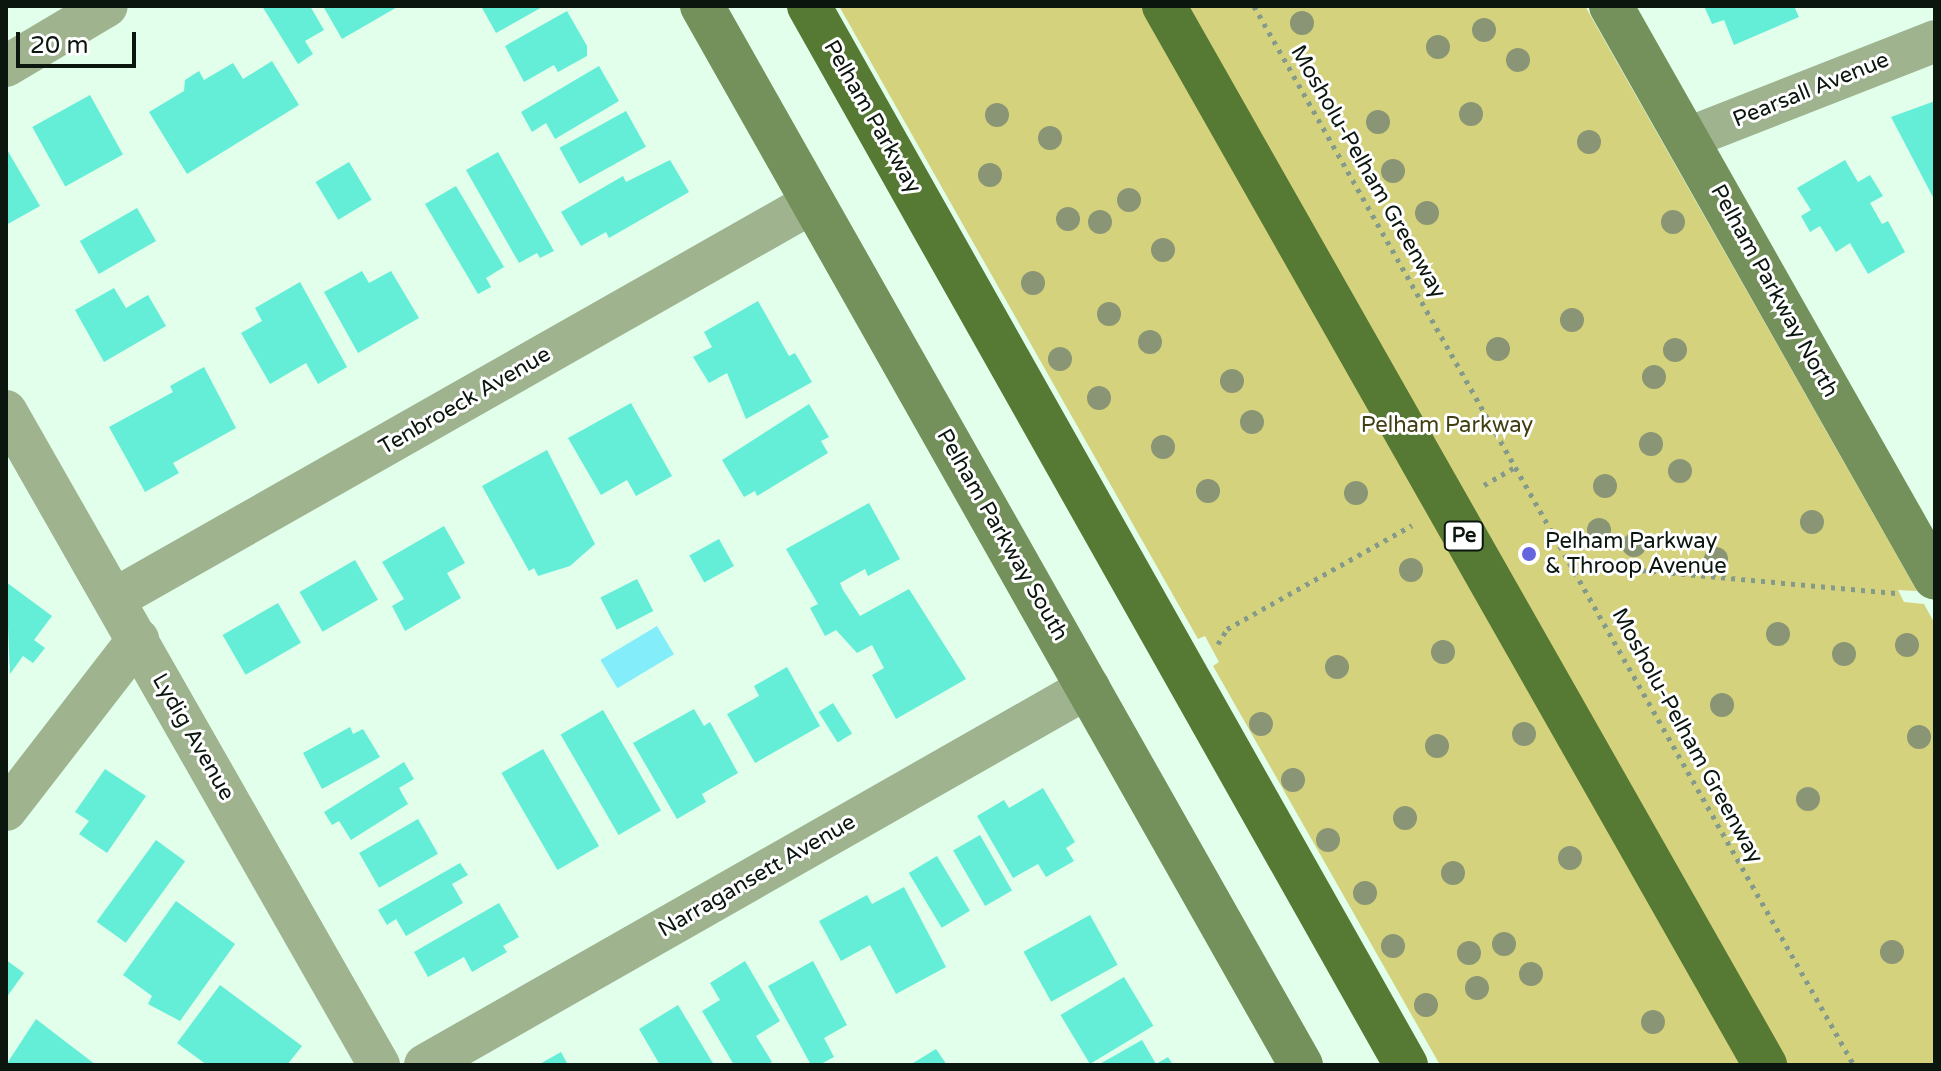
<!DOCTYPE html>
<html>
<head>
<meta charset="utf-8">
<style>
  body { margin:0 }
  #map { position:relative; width:1941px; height:1071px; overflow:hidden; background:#e1ffeb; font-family:"Varela Round",sans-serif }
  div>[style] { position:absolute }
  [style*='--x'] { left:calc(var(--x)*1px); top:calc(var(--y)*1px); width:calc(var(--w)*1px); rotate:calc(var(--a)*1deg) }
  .green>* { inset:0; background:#d5d27e }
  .water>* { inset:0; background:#83edf9; transform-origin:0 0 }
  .building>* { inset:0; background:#64eed8; transform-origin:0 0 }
  .path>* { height:5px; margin-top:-2.5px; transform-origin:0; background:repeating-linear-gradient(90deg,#849a8b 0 4px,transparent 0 10px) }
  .street>* { height:42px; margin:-21px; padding:0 21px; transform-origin:21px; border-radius:21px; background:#9eb38e }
  .secondary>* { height:44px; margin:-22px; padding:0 22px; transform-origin:22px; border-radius:22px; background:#74915b }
  .primary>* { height:44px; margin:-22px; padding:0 22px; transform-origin:22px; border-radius:22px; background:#567934 }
  .trees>* { width:24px; height:24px; margin:-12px; border-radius:50%; background:#899575 }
  .dots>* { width:22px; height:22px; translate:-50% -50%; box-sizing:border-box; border:4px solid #fff; border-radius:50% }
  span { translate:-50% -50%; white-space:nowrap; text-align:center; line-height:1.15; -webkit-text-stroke:6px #fff; paint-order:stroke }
  .shield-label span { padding:2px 6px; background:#fff; border:2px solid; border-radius:6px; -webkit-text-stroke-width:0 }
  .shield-label { font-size:20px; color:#0b160f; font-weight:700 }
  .street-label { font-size:22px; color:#0b160f }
  .park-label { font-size:22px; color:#413f14 }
  .poi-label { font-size:22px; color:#0b160f }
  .left { translate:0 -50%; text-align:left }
  .frame { position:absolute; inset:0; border:8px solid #0b160f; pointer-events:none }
  .scale { position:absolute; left:16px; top:32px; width:120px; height:36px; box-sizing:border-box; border:4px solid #0b160f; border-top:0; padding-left:10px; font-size:24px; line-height:28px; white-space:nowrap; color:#0b160f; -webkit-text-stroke:6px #fff; paint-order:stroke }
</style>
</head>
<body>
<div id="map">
  <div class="green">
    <i style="clip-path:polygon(839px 6px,1585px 6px,1917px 591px,1898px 590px,1904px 602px,1924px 604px,1935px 624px,1935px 1065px,1440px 1065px,1213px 666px,1219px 662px,1205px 636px,1198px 639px)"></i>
  </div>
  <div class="water">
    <i style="left:657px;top:626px;width:33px;height:66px;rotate:59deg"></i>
  </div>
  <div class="building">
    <i style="clip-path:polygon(262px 6px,310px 6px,324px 30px,305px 41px,313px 54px,298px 64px)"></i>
    <i style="clip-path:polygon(323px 6px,399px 6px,342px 39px)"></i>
    <i style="clip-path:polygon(481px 6px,544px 6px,496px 33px)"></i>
    <i style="clip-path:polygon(1704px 6px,1794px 6px,1799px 17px,1734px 45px,1724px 20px,1712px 24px)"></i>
    <i style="clip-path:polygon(567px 11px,587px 46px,587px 56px,558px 72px,554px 65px,524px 82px,505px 46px)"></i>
    <i style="clip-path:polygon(272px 61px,299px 105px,187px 174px,149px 112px,184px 91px,185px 80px,199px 71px,204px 80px,233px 63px,243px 79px)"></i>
    <i style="clip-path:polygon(599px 66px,619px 101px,555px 139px,546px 123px,532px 132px,521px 112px)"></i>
    <i style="left:90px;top:95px;width:68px;height:66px;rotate:61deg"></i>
    <i style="clip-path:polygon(1935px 101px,1935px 201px,1891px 117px)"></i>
    <i style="left:626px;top:111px;width:41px;height:76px;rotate:61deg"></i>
    <i style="clip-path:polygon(6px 148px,40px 206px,6px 225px)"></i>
    <i style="clip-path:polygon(498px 152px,554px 251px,540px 258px,537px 253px,519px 263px,466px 170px)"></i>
    <i style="clip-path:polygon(670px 160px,689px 192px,609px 238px,606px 232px,581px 246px,561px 212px,623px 176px,626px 182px)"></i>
    <i style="clip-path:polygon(1845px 160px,1858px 182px,1870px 175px,1883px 196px,1870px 203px,1882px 224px,1888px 221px,1905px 252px,1868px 274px,1850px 243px,1836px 252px,1820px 226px,1810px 232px,1801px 216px,1811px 210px,1797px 188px)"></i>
    <i style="left:349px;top:162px;width:44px;height:39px;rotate:59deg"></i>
    <i style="clip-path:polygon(456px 186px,504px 267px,486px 278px,491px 287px,478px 294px,425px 204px)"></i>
    <i style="left:137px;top:208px;width:38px;height:66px;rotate:60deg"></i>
    <i style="clip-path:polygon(362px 271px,369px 283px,391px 271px,419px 318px,358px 353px,324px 292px)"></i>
    <i style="clip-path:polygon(300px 282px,347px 367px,318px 384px,306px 363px,270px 384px,241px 333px,262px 321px,255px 308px)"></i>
    <i style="clip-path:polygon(114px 288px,126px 308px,148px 295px,166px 326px,104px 362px,75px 310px)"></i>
    <i style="clip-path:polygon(758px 301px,789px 356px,795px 353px,812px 382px,746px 419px,727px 373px,709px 383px,693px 357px,712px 347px,704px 332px)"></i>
    <i style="clip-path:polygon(204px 367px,236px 428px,173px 463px,179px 473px,145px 492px,109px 427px,173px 392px,170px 386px)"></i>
    <i style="clip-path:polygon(631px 403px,672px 476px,636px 496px,627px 480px,601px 495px,568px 438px)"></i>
    <i style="clip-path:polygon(809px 404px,829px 437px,821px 441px,828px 453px,757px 496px,755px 491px,744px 497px,722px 460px)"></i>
    <i style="clip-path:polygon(547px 450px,595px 544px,570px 566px,538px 576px,534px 568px,529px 571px,482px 486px)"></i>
    <i style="clip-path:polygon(869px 503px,900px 559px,868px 576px,865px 569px,840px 583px,843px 590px,860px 616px,909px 589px,966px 679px,896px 719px,872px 675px,884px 668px,872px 645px,857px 653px,836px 630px,825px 636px,810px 608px,818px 604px,786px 549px)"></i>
    <i style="clip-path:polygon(444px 526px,465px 563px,447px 573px,461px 598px,405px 631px,392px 606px,404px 599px,382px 562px)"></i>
    <i style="left:719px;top:539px;width:31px;height:34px;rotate:61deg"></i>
    <i style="left:355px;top:560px;width:46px;height:64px;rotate:60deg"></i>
    <i style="left:637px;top:579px;width:36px;height:41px;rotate:63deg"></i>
    <i style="clip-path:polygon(6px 582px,52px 616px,34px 640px,45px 648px,33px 663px,23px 656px,10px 674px)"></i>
    <i style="left:278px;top:603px;width:46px;height:64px;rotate:60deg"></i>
    <i style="clip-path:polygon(787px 667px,820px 726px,755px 763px,727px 714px,759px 696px,754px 686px)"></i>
    <i style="left:833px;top:703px;width:36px;height:17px;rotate:58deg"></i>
    <i style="clip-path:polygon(694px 709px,704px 726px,710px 722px,738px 773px,702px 794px,706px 802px,677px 819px,633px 743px)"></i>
    <i style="left:603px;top:710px;width:116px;height:49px;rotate:60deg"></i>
    <i style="clip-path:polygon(350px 727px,353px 734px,363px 729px,380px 757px,322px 789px,303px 753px)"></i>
    <i style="left:543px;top:749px;width:112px;height:48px;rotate:60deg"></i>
    <i style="clip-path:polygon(404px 762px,414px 779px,399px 788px,408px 804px,351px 840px,339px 821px,332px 825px,324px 812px)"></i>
    <i style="clip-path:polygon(105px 769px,146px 796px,107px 853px,79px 834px,89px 821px,75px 812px)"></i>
    <i style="clip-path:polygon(1043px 788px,1075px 842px,1066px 848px,1074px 861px,1046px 877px,1038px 864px,1013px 878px,977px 816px,1004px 800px,1009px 808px)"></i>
    <i style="left:418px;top:819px;width:40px;height:68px;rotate:60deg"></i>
    <i style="left:980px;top:835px;width:64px;height:31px;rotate:60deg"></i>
    <i style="left:156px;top:840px;width:36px;height:101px;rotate:36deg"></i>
    <i style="left:937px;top:856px;width:64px;height:33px;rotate:59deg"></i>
    <i style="clip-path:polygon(460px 863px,468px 875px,452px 884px,463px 903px,406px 936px,396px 919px,387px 925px,378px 910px)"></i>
    <i style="clip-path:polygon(904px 887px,946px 967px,896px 994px,870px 945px,841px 961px,819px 921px,867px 895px,872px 904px)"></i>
    <i style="clip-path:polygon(176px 901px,235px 944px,180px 1021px,148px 1004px,152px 996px,123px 975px)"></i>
    <i style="clip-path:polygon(499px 903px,519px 937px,503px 946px,507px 952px,472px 972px,464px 957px,428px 977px,414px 952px)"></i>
    <i style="left:1090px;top:915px;width:57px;height:76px;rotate:61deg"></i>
    <i style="clip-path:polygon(6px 960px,24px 973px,6px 998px)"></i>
    <i style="clip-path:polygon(745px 961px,780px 1021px,756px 1036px,772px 1062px,767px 1065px,734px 1065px,702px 1011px,720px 1000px,710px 983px)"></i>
    <i style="clip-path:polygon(813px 961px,847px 1025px,824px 1038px,834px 1057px,819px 1065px,811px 1065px,768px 986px)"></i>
    <i style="left:1124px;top:977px;width:57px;height:74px;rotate:59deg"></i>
    <i style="clip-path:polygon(220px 985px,302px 1046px,287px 1065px,207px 1065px,177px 1043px)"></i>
    <i style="clip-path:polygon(678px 1005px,714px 1065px,660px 1065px,639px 1029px)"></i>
    <i style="clip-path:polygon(36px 1019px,62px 1039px,96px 1065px,6px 1065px)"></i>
    <i style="clip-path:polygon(1142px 1040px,1156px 1064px,1168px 1057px,1173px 1065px,1098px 1065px)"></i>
    <i style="clip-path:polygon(936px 1049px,947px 1065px,910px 1065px)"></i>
    <i style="clip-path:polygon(561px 1052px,568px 1065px,538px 1065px)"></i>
  </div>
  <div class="path">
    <i style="--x:1254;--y:6;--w:1217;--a:60.47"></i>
    <i style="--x:1484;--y:485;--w:39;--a:-30"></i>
    <i style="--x:1572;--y:564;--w:325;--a:5.1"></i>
    <i style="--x:1218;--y:644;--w:17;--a:-59"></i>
    <i style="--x:1227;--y:629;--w:212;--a:-29.3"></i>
  </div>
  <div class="street">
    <i style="--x:6;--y:66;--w:117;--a:-30.7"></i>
    <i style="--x:1688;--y:138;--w:265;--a:-21.4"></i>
    <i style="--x:6;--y:411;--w:753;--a:60.3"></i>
    <i style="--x:116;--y:598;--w:800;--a:-29.58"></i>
    <i style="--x:6;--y:810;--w:216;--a:-52.3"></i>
    <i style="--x:425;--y:1065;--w:764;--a:-29.65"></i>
  </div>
  <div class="secondary">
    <i style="--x:702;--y:6;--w:1217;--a:60.51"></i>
    <i style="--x:1611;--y:6;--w:657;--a:60.47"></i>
  </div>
  <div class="primary">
    <i style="--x:809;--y:6;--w:1216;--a:60.59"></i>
    <i style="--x:1164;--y:6;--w:1218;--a:60.42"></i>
  </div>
  <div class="trees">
    <i style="left:1302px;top:23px"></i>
    <i style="left:1484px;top:30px"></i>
    <i style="left:1438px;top:47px"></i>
    <i style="left:1518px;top:60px"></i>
    <i style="left:1471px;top:114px"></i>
    <i style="left:997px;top:115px"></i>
    <i style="left:1378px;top:122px"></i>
    <i style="left:1050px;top:138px"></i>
    <i style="left:1589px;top:142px"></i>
    <i style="left:1393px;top:171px"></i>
    <i style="left:990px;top:175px"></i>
    <i style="left:1129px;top:200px"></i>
    <i style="left:1427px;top:213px"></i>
    <i style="left:1068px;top:219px"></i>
    <i style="left:1100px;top:222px"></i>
    <i style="left:1673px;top:222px"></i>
    <i style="left:1163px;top:250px"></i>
    <i style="left:1033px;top:283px"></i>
    <i style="left:1109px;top:314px"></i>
    <i style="left:1572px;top:320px"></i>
    <i style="left:1150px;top:342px"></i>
    <i style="left:1498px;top:349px"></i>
    <i style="left:1675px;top:350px"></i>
    <i style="left:1060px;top:359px"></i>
    <i style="left:1654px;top:377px"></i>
    <i style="left:1232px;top:381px"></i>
    <i style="left:1099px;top:398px"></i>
    <i style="left:1252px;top:422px"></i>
    <i style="left:1651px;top:444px"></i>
    <i style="left:1163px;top:447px"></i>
    <i style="left:1680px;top:471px"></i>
    <i style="left:1605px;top:486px"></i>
    <i style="left:1208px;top:491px"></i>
    <i style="left:1356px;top:493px"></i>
    <i style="left:1812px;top:522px"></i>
    <i style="left:1599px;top:530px"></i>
    <i style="left:1634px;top:545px"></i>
    <i style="left:1716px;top:559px"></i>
    <i style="left:1411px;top:570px"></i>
    <i style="left:1778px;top:634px"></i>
    <i style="left:1907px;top:645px"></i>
    <i style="left:1443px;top:652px"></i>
    <i style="left:1844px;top:654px"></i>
    <i style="left:1337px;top:667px"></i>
    <i style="left:1722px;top:705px"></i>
    <i style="left:1261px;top:724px"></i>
    <i style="left:1524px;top:734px"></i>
    <i style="left:1919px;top:737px"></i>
    <i style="left:1437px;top:746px"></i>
    <i style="left:1293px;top:780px"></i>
    <i style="left:1808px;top:799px"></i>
    <i style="left:1405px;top:818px"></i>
    <i style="left:1328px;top:840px"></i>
    <i style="left:1570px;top:858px"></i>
    <i style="left:1453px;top:873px"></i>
    <i style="left:1365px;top:893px"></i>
    <i style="left:1504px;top:944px"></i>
    <i style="left:1393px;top:946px"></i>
    <i style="left:1892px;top:952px"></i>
    <i style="left:1469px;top:953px"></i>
    <i style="left:1531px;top:974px"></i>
    <i style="left:1477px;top:988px"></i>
    <i style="left:1426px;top:1005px"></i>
    <i style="left:1653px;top:1022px"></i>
  </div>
  <div class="dots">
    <i style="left:1529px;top:554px;background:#6565de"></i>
  </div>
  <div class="shield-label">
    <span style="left:1464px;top:536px">Pe</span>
  </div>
  <div class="street-label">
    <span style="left:1811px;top:90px;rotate:-22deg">Pearsall Avenue</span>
    <span style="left:872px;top:117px;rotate:60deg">Pelham Parkway</span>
    <span style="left:1368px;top:172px;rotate:60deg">Mosholu-Pelham Greenway</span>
    <span style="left:1774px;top:291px;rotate:61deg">Pelham Parkway North</span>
    <span style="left:465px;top:401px;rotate:-30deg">Tenbroeck Avenue</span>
    <span style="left:1002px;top:535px;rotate:60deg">Pelham Parkway South</span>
    <span style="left:1687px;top:736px;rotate:61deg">Mosholu-Pelham Greenway</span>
    <span style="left:193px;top:737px;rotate:60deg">Lydig Avenue</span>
    <span style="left:757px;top:876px;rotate:-30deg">Narragansett Avenue</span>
  </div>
  <div class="park-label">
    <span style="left:1447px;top:426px">Pelham Parkway</span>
  </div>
  <div class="poi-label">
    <span class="left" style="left:1545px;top:554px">Pelham Parkway<br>&amp; Throop Avenue</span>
  </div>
  <div class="frame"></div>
  <div class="scale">20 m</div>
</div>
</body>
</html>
